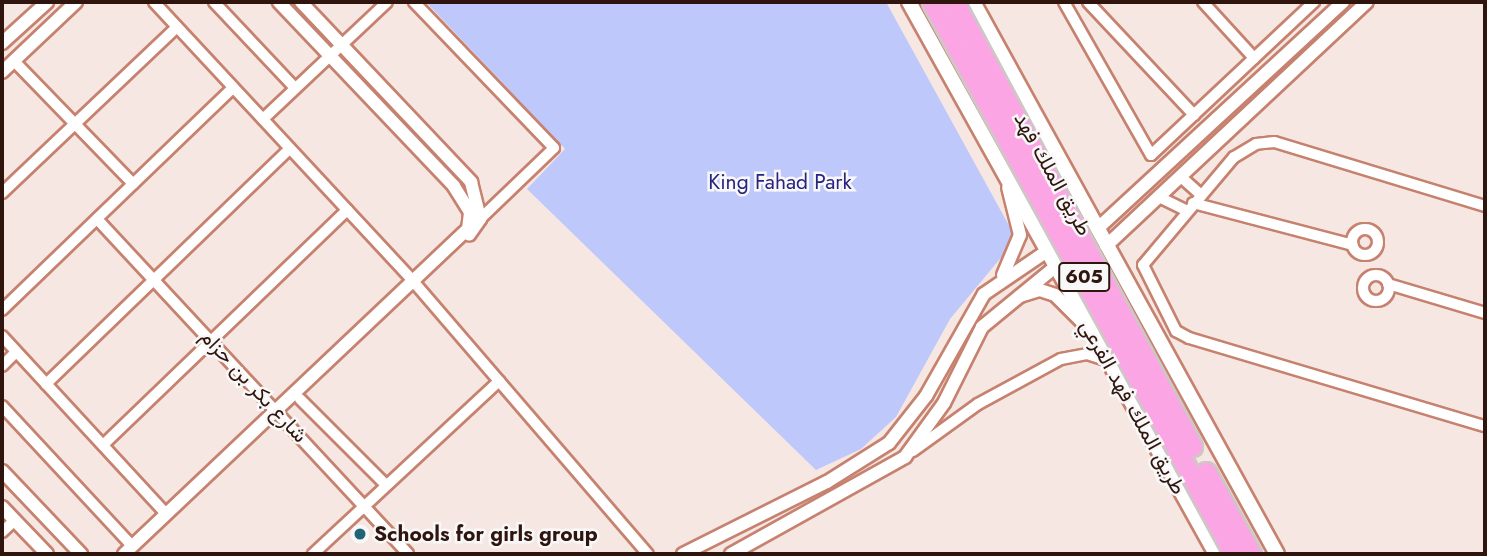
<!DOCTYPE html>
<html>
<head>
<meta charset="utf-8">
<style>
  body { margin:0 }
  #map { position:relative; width:1487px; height:556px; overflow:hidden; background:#f6e7e2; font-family:Jost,Vazirmatn,sans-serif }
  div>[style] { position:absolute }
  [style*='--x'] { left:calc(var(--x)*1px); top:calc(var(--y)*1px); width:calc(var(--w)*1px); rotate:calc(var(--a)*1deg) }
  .green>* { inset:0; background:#bfc8fa }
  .roads { filter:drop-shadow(2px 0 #c6826f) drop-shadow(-2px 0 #c6826f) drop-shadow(0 2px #c6826f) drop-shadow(0 -2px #c6826f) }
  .minor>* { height:10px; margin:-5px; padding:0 5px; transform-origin:5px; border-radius:5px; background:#fff }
  .minor>.ring { margin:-5px; padding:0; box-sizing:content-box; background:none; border:10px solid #fff; border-radius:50% }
  .tertiary>* { height:12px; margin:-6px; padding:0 6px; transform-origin:6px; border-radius:6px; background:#fff }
  .secondary>* { height:14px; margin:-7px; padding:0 7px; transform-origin:7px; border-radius:7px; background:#fff }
  .bridges { filter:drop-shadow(2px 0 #cdc7c5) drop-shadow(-2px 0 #cdc7c5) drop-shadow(0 2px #cdc7c5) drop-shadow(0 -2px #cdc7c5) }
  .motorway-bridge>* { height:19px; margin:-9.5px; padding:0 9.5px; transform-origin:9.5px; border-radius:9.5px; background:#fca5e5 }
  .dots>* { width:19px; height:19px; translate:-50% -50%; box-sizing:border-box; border:4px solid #f8f8f8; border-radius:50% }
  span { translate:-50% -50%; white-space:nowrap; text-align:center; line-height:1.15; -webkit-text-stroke:5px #f8f8f8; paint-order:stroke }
  .shield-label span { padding:2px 5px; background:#f8f8f8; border:2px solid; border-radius:5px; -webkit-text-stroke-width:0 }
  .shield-label { font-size:19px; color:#2f150e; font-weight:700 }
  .street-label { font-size:21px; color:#2f150e }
  .park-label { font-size:21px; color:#282281 }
  .poi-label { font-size:21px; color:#2f150e; font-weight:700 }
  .left { translate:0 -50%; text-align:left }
  .frame { position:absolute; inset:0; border:4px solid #2f150e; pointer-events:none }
</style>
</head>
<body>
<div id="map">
  <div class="green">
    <i style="clip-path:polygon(426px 2px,886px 2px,1012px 231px,1009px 248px,950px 319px,896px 417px,861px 449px,816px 470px,527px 189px,565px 149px)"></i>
  </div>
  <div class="roads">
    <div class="minor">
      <i style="--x:154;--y:2;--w:381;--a:47.1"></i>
      <i style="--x:413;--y:281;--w:360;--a:49.3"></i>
      <i style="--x:214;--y:2;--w:118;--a:46.7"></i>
      <i style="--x:414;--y:2;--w:202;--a:46.2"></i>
      <i style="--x:554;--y:148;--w:103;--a:136.2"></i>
      <i style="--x:1064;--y:2;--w:176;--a:60.4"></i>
      <i style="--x:1151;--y:155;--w:224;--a:-43.2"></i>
      <i style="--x:1088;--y:2;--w:155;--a:46.8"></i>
      <i style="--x:1203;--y:2;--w:76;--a:47.7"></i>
      <i style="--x:14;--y:61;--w:171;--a:45.9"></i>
      <i style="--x:263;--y:119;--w:170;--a:-43.3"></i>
      <i style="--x:1181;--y:177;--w:27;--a:42"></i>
      <i style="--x:2;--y:193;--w:241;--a:-43.5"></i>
      <i style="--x:1159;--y:197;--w:30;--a:26"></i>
      <i style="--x:1193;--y:203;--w:165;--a:14.7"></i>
      <i style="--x:1485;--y:206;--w:220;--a:-163.1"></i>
      <i style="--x:1274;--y:142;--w:18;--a:174"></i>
      <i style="--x:1256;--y:144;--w:26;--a:149"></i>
      <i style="--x:1234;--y:157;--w:141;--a:130.1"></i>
      <i style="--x:1143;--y:265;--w:74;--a:63.4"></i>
      <i style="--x:1176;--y:331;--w:15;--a:28"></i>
      <i style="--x:1189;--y:338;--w:309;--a:16.6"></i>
      <i style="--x:97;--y:219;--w:457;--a:47.1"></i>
      <i class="ring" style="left:1352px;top:229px;width:16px;height:16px"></i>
      <i class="ring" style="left:1363px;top:275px;width:16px;height:16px"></i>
      <i style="--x:1388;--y:284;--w:101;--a:16.6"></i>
      <i style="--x:2;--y:310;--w:320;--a:-43.9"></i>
      <i style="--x:2;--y:336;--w:242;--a:47.3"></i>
      <i style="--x:2;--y:366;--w:20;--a:-45"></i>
      <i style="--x:46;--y:384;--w:339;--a:-44"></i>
      <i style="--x:300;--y:399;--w:122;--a:45"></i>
      <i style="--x:2;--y:406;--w:191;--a:47.1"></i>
      <i style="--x:103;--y:445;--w:339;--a:-43.9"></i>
      <i style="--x:913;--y:451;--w:80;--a:-35.9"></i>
      <i style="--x:978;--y:404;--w:94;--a:-28.5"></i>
      <i style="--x:1061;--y:359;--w:26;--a:-11"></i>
      <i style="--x:1087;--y:354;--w:22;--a:18"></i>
      <i style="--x:2;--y:532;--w:16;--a:-43"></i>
      <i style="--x:313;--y:554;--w:254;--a:-42.9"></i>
    </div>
    <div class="tertiary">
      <i style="--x:301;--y:2;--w:248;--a:46.6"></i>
      <i style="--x:471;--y:182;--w:38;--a:76"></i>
      <i style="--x:480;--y:219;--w:19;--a:125"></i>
      <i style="--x:2;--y:43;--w:61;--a:-42.3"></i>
      <i style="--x:2;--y:72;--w:102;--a:-43.4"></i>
      <i style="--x:1097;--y:229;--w:335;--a:-42.7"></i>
      <i style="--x:1106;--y:246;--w:357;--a:-43.1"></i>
      <i style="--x:1003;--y:275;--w:43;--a:-67"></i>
      <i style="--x:1020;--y:235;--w:49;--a:-104"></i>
      <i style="--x:1020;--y:296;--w:21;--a:-17"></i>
      <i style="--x:1040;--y:290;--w:16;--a:18"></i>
      <i style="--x:1055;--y:295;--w:38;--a:45"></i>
      <i style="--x:2;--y:471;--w:115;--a:46.4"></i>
      <i style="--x:2;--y:507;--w:65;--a:46.2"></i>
      <i style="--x:124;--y:554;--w:473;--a:-43.4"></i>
      <i style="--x:468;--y:229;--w:17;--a:-83"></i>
      <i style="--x:470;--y:212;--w:31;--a:-122"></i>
      <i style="--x:454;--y:186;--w:254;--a:-133.6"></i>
      <i style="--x:683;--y:554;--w:161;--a:-26.6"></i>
      <i style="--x:827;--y:482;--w:73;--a:-32.2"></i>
      <i style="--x:889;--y:443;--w:60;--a:-51.8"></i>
      <i style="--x:926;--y:396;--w:117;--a:-60.4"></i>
      <i style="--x:984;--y:294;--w:76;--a:-34.3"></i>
      <i style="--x:731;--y:554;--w:199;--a:-29.1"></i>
      <i style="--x:905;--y:457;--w:67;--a:-54.2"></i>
      <i style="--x:944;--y:403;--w:85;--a:-63.4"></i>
      <i style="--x:982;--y:327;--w:94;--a:-39.4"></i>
    </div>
    <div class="secondary">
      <i style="--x:909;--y:2;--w:632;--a:60.92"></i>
      <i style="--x:973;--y:2;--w:630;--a:61.16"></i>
    </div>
  </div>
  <div class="bridges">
    <div class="motorway-bridge">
      <i style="--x:932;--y:2;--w:629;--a:61.32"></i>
      <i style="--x:954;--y:2;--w:504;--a:61.81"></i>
      <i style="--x:1206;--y:472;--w:94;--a:61.2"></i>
    </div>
  </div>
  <div class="dots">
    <i style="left:360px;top:534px;background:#206576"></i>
  </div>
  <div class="shield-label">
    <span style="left:1084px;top:277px">605</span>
  </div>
  <div class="street-label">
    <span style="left:1053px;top:174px;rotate:61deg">طريق الملك فهد</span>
    <span style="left:254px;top:386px;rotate:47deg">شارع بكر بن حزام</span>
    <span style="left:1133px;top:407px;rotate:61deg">طريق الملك فهد الفرعي</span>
  </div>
  <div class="park-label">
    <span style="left:780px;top:182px">King Fahad Park</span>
  </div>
  <div class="poi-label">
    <span class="left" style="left:374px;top:534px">Schools for girls group</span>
  </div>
  <div class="frame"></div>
</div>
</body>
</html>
